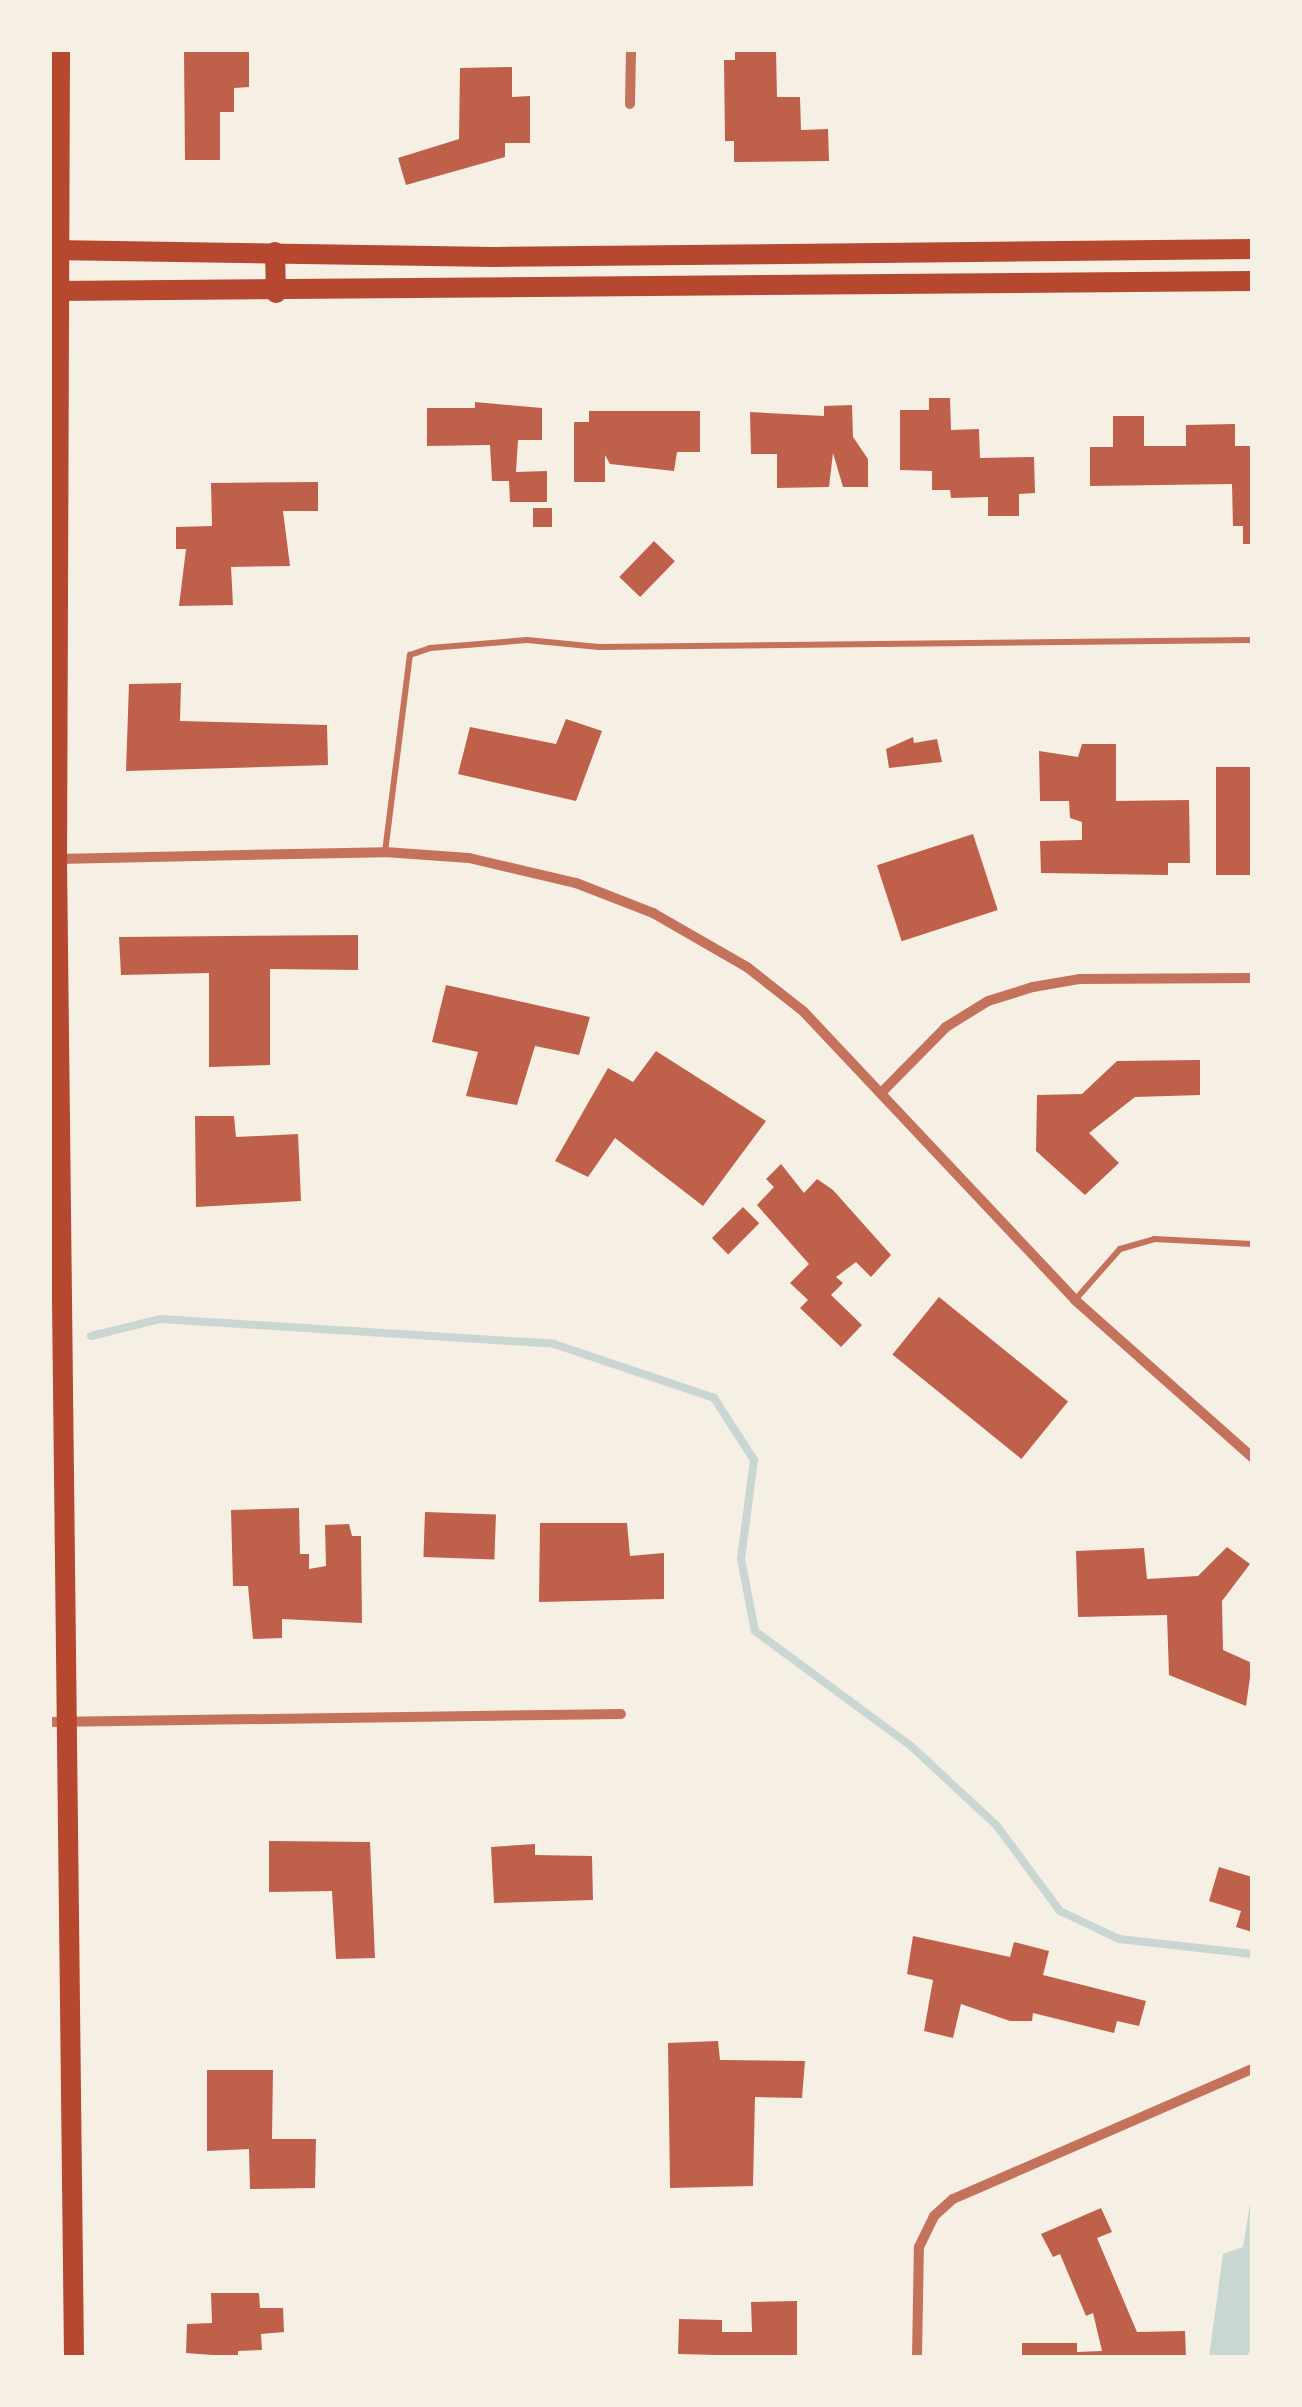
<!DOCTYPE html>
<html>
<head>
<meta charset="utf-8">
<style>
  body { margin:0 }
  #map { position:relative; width:1302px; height:2407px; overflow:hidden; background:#f6efe4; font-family:Montserrat,sans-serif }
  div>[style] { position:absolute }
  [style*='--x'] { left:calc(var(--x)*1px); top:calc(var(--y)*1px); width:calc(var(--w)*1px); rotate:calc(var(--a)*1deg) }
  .water>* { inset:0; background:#c9d6d2 }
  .stream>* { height:8px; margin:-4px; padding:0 4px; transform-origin:4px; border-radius:4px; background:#c9d6d2 }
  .building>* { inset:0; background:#bf614a; transform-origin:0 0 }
  .service>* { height:6px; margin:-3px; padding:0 3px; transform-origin:3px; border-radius:3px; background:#c5725c }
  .minor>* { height:10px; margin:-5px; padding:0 5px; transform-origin:5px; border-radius:5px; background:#c5725c }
  .secondary>* { height:20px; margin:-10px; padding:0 10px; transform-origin:10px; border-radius:10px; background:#b5482f }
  span { translate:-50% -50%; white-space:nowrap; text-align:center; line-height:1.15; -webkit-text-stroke:8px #f6efe4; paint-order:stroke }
  .frame { position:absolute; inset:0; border:52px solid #f6efe4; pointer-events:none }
</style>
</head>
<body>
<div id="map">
  <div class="water">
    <i style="clip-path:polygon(1252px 2191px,1252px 2345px,1247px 2357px,1209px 2357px,1223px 2254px,1243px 2247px)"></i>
  </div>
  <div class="stream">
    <i style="--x:91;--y:1336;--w:72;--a:-13.7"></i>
    <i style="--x:161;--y:1319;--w:394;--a:3.6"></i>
    <i style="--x:554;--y:1344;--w:169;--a:18.6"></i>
    <i style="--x:714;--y:1398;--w:74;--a:57.2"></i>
    <i style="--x:754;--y:1460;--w:100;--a:97.5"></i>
    <i style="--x:741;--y:1559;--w:73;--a:79"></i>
    <i style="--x:755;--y:1631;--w:194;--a:36.4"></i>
    <i style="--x:911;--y:1746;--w:117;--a:42.9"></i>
    <i style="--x:997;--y:1826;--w:106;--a:53.5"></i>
    <i style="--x:1060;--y:1911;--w:65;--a:25.4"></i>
    <i style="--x:1119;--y:1939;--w:134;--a:6.4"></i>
  </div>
  <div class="building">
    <i style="clip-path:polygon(184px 50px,249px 50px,249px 87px,234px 88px,234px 112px,220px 112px,220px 160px,185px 160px)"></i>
    <i style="clip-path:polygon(735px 50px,776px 50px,777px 97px,800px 97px,801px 130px,828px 129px,829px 161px,734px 162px,734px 141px,725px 141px,724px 60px,735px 60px)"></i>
    <i style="clip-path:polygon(512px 67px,512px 97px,530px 96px,530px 143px,505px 143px,505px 157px,406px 185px,398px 158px,459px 139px,460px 68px)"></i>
    <i style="clip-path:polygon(929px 398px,950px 398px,951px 430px,979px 429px,980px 458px,1034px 457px,1035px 493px,1019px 494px,1019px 516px,988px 516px,988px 497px,951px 498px,950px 490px,932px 490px,932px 471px,900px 470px,900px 410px,929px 410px)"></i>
    <i style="clip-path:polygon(475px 402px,542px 408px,542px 440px,518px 440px,516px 472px,547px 471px,547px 502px,510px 502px,509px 481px,492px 481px,490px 445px,427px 446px,427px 408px,475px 408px)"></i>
    <i style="clip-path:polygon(852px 405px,853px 437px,868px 459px,868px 487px,843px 487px,833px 453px,829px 487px,777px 488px,777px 454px,751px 454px,750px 412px,824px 416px,824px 406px)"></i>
    <i style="clip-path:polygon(589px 411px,700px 411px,700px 452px,677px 452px,674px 471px,610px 464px,605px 455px,605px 482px,574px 482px,574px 422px,589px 422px)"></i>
    <i style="clip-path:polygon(1113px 416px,1144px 416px,1144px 446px,1186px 446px,1186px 425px,1235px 424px,1235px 446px,1252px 446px,1252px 544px,1243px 544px,1243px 526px,1233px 526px,1232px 484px,1090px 486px,1090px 447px,1113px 447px)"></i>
    <i style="clip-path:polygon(318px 482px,318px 511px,283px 511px,290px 566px,231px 567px,233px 605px,179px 606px,186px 549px,176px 549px,176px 527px,212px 526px,211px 483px)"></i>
    <i style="left:533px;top:508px;width:19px;height:19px"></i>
    <i style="left:654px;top:541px;width:29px;height:50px;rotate:44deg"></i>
    <i style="clip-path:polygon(181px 683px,180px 721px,327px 725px,328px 765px,126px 771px,129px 684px)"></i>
    <i style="clip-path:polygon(566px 719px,602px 731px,576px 801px,458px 774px,470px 727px,556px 744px)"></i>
    <i style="clip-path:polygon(913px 737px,914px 743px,937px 739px,942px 762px,889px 768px,886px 749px)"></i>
    <i style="clip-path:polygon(1082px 744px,1116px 744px,1116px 801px,1189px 800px,1190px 863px,1168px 863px,1168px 875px,1041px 873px,1040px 841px,1082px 840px,1082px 822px,1070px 818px,1069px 801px,1040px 801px,1039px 751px,1078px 757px)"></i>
    <i style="left:1252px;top:767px;width:108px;height:36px;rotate:90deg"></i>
    <i style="left:973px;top:834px;width:80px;height:101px;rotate:72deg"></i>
    <i style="clip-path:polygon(358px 935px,358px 970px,270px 969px,270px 1065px,209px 1067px,209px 973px,121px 975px,119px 937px)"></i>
    <i style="clip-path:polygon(446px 985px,590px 1017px,579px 1055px,535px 1046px,517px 1105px,466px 1096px,478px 1052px,432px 1042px)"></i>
    <i style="clip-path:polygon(656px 1051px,766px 1121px,703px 1206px,615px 1138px,588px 1177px,555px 1161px,608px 1068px,633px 1082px)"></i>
    <i style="clip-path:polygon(1200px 1060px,1200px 1095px,1135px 1097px,1089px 1133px,1119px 1163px,1085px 1195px,1036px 1151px,1037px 1095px,1082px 1094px,1117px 1061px)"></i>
    <i style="clip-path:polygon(195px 1116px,234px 1116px,236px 1137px,298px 1134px,301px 1201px,196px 1207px)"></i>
    <i style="clip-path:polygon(781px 1164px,804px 1193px,817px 1179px,833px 1190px,891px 1255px,871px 1277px,856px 1262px,836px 1277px,843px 1283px,831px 1295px,862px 1325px,841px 1347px,800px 1308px,808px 1300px,790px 1283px,809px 1264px,757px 1205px,774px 1187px,766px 1179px)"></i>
    <i style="left:743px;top:1207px;width:23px;height:44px;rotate:45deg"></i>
    <i style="left:939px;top:1297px;width:166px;height:74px;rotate:39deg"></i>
    <i style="clip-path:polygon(299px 1508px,300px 1554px,309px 1554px,309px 1569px,326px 1566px,325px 1525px,349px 1524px,352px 1536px,361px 1536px,362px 1623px,282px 1619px,282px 1638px,253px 1639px,248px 1586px,233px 1586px,231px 1510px)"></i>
    <i style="left:425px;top:1512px;width:71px;height:45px;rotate:2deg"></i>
    <i style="clip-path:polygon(540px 1523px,627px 1523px,630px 1556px,664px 1553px,664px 1599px,539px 1602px)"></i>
    <i style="clip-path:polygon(1227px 1547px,1250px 1564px,1222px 1601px,1223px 1650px,1252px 1663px,1246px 1706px,1169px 1675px,1167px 1615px,1078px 1617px,1076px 1551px,1144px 1548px,1147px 1579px,1198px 1576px)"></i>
    <i style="clip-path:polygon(269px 1841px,370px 1842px,375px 1958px,336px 1959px,332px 1891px,269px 1892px)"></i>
    <i style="clip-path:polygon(535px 1844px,535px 1855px,592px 1856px,593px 1900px,494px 1903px,491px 1847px)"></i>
    <i style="clip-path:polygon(1219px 1867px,1252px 1877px,1252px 1932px,1236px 1927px,1241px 1911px,1209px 1901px)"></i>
    <i style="clip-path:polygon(913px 1936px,1010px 1957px,1014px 1942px,1049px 1951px,1043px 1975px,1146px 2001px,1139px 2026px,1117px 2021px,1114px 2033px,1033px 2013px,1032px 2021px,1010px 2021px,961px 2004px,953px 2038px,924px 2031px,933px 1980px,907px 1974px)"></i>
    <i style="clip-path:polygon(718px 2041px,720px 2060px,805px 2061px,802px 2098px,755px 2097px,753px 2186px,670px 2188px,668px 2043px)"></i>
    <i style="clip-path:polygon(207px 2070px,273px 2070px,272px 2139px,316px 2139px,315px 2188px,250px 2189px,249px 2149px,207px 2151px)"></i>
    <i style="clip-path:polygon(1101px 2208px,1112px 2232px,1097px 2238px,1137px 2332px,1185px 2331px,1186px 2357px,1022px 2357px,1022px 2343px,1077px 2343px,1077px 2352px,1102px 2351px,1093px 2313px,1086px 2316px,1060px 2254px,1053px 2257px,1041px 2234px)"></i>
    <i style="clip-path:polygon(211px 2293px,259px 2293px,260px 2308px,283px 2308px,284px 2332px,261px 2334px,262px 2350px,238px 2351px,238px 2357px,186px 2353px,187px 2324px,212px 2323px)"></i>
    <i style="clip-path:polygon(797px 2301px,797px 2357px,678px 2354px,679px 2319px,722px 2320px,722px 2332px,752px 2332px,751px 2302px)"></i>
  </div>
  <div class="service">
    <i style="--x:385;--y:852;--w:199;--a:-82.8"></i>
    <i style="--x:410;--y:655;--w:21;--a:-19"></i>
    <i style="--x:430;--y:648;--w:97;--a:-4.7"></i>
    <i style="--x:527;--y:640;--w:72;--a:5.6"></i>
    <i style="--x:599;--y:647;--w:653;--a:-0.61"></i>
    <i style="--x:1075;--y:1300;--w:68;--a:-48.6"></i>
    <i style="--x:1120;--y:1249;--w:35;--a:-16"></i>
    <i style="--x:1154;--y:1239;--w:98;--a:2.9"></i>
  </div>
  <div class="minor">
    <i style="--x:630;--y:104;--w:54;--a:-88.9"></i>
    <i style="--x:57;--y:859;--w:328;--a:-1.2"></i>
    <i style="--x:385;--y:852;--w:84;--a:4.1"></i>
    <i style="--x:469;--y:858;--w:110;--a:13.2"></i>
    <i style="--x:576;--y:883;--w:83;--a:21.3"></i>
    <i style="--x:653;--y:913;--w:108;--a:29.9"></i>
    <i style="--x:747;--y:967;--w:71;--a:38.2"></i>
    <i style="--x:803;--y:1011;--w:397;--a:46.7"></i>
    <i style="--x:1075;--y:1300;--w:237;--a:41.6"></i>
    <i style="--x:881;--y:1093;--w:93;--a:-45.4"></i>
    <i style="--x:946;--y:1027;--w:49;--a:-31.8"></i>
    <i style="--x:988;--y:1001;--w:47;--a:-17.3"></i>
    <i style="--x:1033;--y:987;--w:48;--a:-9.7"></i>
    <i style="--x:1080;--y:979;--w:172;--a:-0.3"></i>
    <i style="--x:50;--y:1722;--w:571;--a:-0.8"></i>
    <i style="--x:917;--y:2357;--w:110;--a:-89"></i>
    <i style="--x:919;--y:2247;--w:34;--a:-64"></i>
    <i style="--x:934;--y:2216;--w:25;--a:-42"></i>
    <i style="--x:953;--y:2199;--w:326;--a:-23.5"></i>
  </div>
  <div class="secondary">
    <i style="--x:60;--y:50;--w:809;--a:90.21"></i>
    <i style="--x:57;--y:859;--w:1498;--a:89.35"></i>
    <i style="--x:52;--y:250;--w:443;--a:0.9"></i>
    <i style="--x:495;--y:257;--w:757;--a:-0.61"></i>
    <i style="--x:275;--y:252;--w:41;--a:88.6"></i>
    <i style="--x:54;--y:291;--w:1198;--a:-0.48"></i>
  </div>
  <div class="frame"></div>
</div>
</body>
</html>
